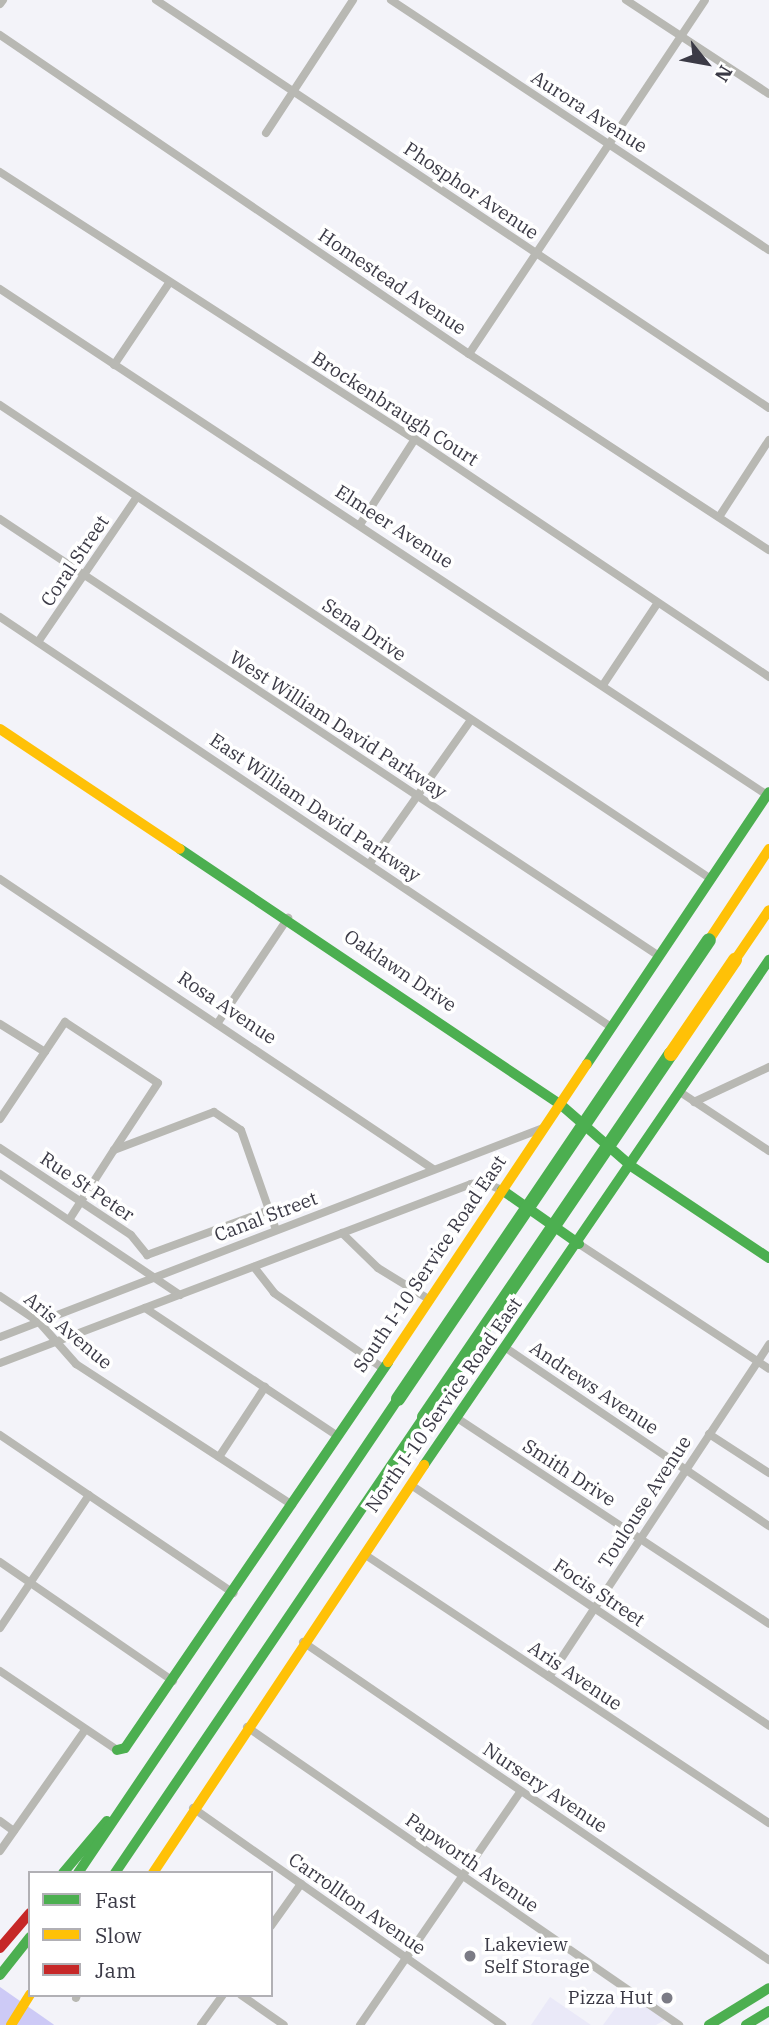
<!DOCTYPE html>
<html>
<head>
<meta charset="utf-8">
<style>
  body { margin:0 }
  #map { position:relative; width:769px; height:2025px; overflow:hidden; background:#f3f3f9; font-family:"IBM Plex Serif",serif }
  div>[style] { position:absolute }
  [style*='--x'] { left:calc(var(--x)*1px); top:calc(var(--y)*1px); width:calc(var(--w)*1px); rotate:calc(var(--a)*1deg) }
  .built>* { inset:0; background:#eae9f8 }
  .water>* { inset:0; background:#cdcaf6 }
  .street>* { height:8px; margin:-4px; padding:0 4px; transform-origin:4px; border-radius:4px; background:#b8b8b3 }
  .fast>* { height:10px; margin:-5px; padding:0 5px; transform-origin:5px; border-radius:5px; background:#4caf50 }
  .slow>* { height:10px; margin:-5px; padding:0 5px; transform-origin:5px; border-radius:5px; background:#ffc107 }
  .jam>* { height:10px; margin:-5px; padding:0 5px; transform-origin:5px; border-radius:5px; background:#c62828 }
  .fast-bridge>* { height:14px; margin:-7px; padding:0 7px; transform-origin:7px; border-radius:7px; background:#4caf50 }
  .slow-bridge>* { height:14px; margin:-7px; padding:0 7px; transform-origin:7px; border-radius:7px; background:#ffc107 }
  .dots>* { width:19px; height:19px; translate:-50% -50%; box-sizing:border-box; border:4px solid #fff; border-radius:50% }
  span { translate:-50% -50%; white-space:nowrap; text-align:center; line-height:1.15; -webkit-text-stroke:7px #fff; paint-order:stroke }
  .street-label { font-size:19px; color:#3b3a46 }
  .poi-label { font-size:19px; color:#3b3a46 }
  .left { translate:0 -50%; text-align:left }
  .right { translate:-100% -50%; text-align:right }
  .legend { position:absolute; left:28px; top:1871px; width:245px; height:126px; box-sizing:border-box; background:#fff; border:2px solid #b1b0b5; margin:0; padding:9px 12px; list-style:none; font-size:21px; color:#3b3a46 }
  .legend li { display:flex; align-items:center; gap:14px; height:35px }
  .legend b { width:35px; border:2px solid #b1b0b5 }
  .north { position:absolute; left:671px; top:28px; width:70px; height:70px; -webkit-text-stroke:5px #fff; paint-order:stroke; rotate:121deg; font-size:19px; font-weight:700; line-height:28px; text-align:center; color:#3b3a46 }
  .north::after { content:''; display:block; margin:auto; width:24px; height:32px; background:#3b3a46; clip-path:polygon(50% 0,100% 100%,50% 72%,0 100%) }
</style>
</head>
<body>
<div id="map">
  <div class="built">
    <i style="clip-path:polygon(627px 1992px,665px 2020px,656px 2025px,603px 2025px)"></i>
    <i style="clip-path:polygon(550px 1997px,591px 2025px,531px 2025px)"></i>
  </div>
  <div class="water">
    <i style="clip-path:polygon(0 1987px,53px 2024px,54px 2025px,0 2025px)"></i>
  </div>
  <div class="street">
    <i style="--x:156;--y:0;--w:736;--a:33.65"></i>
    <i style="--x:391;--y:0;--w:453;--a:33.5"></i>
    <i style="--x:626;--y:0;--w:171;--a:33.3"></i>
    <i style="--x:0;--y:4;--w:5;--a:-53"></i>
    <i style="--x:0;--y:35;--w:567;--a:34.22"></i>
    <i style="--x:469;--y:354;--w:358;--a:33.2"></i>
    <i style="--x:266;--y:133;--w:159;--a:-56.8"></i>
    <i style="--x:0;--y:172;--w:493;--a:32.8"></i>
    <i style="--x:415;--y:439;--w:427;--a:33.9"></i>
    <i style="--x:0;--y:289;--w:919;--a:33.41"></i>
    <i style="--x:469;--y:354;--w:425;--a:-56.3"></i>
    <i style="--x:114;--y:365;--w:99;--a:-56.1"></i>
    <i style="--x:0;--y:405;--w:855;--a:33.69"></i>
    <i style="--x:719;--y:517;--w:92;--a:-57"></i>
    <i style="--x:0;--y:519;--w:791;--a:33.55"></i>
    <i style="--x:361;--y:523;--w:100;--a:-57.3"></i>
    <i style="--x:0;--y:617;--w:736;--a:33.86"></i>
    <i style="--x:38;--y:642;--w:176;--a:-55.7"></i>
    <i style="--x:603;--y:685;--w:97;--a:-56.3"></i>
    <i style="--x:370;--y:863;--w:175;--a:-54.8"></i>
    <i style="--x:0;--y:879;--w:521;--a:33.81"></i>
    <i style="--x:0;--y:1024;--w:53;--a:31.9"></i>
    <i style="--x:217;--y:1024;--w:128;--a:-56.2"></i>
    <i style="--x:680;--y:1092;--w:107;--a:33.5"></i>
    <i style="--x:694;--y:1102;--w:83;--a:-25"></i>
    <i style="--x:0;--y:1119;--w:117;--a:-56.2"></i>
    <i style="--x:65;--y:1022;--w:111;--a:33.3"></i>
    <i style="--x:158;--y:1083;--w:80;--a:123.3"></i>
    <i style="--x:0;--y:1148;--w:157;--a:33.6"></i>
    <i style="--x:131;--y:1235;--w:26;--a:51"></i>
    <i style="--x:147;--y:1255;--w:130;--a:-20.2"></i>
    <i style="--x:0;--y:1174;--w:217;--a:33.9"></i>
    <i style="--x:69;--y:1220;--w:83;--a:-57.3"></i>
    <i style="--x:114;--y:1150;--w:107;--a:-20.8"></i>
    <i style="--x:214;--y:1112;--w:32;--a:34"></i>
    <i style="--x:241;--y:1130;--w:106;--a:70.7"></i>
    <i style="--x:342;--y:1233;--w:50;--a:44.2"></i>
    <i style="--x:378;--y:1268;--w:61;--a:31.6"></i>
    <i style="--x:579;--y:1244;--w:227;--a:33.3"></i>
    <i style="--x:254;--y:1267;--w:33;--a:52"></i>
    <i style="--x:274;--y:1293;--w:134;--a:34.6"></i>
    <i style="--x:0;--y:1296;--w:47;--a:33.7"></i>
    <i style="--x:39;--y:1322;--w:56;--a:48.6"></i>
    <i style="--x:76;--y:1364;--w:258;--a:33.1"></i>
    <i style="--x:145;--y:1308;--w:232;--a:33.6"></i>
    <i style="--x:0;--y:1337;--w:582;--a:-21.05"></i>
    <i style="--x:506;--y:1348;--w:318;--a:34.1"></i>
    <i style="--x:0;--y:1363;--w:504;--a:-20.81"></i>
    <i style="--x:471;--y:1184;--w:12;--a:-9"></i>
    <i style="--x:483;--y:1182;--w:21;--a:23"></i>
    <i style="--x:457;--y:1418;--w:374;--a:33.4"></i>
    <i style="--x:709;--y:1434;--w:72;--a:33"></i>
    <i style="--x:0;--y:1435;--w:282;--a:34.1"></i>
    <i style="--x:219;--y:1457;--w:84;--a:-56.7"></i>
    <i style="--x:411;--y:1485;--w:432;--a:33.9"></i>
    <i style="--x:364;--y:1554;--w:486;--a:33.6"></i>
    <i style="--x:0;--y:1562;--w:210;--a:34.5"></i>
    <i style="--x:0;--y:1628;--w:160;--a:-56.2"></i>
    <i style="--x:303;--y:1642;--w:564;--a:34.31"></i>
    <i style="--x:0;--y:1671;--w:141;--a:34"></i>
    <i style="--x:549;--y:1677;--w:399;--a:-56.5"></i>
    <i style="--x:247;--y:1727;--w:525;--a:34.6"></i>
    <i style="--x:193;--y:1808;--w:378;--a:35.1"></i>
    <i style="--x:0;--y:1821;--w:17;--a:36"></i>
    <i style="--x:0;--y:1851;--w:148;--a:-54.9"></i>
    <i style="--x:271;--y:1926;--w:52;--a:-54.5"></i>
    <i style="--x:241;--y:1995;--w:52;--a:34.9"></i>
    <i style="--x:76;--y:1998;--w:3;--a:-72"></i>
    <i style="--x:201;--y:2025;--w:37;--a:-54"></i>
    <i style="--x:360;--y:2025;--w:284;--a:-55.5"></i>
  </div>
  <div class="fast">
    <i style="--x:180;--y:849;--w:458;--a:33.9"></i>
    <i style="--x:560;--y:1104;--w:94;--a:41.1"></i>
    <i style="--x:631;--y:1166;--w:166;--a:33.7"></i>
    <i style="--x:587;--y:1064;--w:327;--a:-56.2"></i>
    <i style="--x:502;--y:1190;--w:94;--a:35"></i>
    <i style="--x:424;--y:1465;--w:612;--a:-55.66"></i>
    <i style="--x:117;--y:1750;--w:8;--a:-14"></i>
    <i style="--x:125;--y:1748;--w:467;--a:-55.7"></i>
    <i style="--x:63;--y:1873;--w:68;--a:-49.8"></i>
    <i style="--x:78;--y:1873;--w:572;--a:-55.98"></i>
    <i style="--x:115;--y:1873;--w:551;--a:-55.88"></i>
    <i style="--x:0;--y:1975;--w:48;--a:-51.7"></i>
    <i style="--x:709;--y:2025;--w:70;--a:-31.7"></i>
    <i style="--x:746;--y:2025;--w:27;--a:-31"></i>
  </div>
  <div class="slow">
    <i style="--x:0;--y:729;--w:216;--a:33.7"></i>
    <i style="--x:709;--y:940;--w:109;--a:-56.6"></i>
    <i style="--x:735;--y:960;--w:60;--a:-55.8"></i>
    <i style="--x:388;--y:1362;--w:358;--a:-56.3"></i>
    <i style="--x:153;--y:1873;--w:490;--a:-56.4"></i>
    <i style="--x:11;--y:2025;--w:36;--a:-58"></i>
  </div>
  <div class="jam">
    <i style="--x:0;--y:1948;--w:46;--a:-49.4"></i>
  </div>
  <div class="fast-bridge">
    <i style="--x:398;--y:1399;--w:554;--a:-55.88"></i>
    <i style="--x:424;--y:1417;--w:439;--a:-55.8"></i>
  </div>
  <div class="slow-bridge">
    <i style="--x:671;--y:1054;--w:114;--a:-55.8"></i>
  </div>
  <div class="dots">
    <i style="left:470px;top:1956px;background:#7b7b85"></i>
    <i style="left:667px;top:1998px;background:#7b7b85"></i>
  </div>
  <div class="street-label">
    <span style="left:589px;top:112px;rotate:33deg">Aurora Avenue</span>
    <span style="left:471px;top:191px;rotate:34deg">Phosphor Avenue</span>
    <span style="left:392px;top:282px;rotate:34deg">Homestead Avenue</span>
    <span style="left:395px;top:409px;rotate:33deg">Brockenbraugh Court</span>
    <span style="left:394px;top:527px;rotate:33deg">Elmeer Avenue</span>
    <span style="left:75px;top:561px;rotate:-56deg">Coral Street</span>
    <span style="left:364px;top:630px;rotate:34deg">Sena Drive</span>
    <span style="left:338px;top:725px;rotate:33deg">West William David Parkway</span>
    <span style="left:315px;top:808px;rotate:34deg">East William David Parkway</span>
    <span style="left:400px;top:971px;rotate:34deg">Oaklawn Drive</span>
    <span style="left:227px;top:1008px;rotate:34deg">Rosa Avenue</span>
    <span style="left:87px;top:1187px;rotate:34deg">Rue St Peter</span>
    <span style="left:266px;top:1217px;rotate:-21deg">Canal Street</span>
    <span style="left:430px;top:1264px;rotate:-56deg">South I-10 Service Road East</span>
    <span style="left:68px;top:1331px;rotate:40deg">Aris Avenue</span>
    <span style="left:594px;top:1388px;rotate:34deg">Andrews Avenue</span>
    <span style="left:444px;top:1405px;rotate:-55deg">North I-10 Service Road East</span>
    <span style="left:569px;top:1473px;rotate:33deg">Smith Drive</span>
    <span style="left:645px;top:1502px;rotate:-57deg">Toulouse Avenue</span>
    <span style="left:599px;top:1593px;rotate:34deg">Focis Street</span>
    <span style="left:575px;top:1676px;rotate:34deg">Aris Avenue</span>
    <span style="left:545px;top:1788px;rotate:34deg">Nursery Avenue</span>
    <span style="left:472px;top:1863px;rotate:35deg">Papworth Avenue</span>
    <span style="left:357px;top:1904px;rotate:35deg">Carrollton Avenue</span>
  </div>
  <div class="poi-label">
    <span class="left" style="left:484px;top:1956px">Lakeview<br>Self Storage</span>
    <span class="right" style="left:653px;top:1998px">Pizza Hut</span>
  </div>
  <ul class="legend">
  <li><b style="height:9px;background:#4caf50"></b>Fast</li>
  <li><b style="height:9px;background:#ffc107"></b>Slow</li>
  <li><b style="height:9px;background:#c62828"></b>Jam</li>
  </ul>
  <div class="north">N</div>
</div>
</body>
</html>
